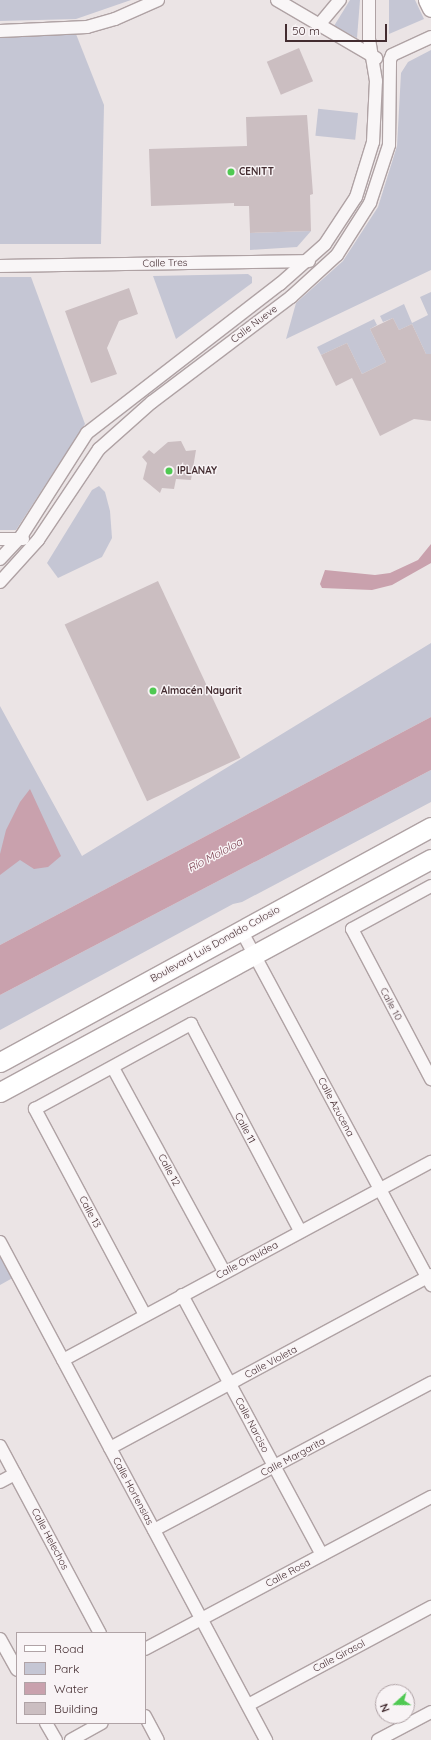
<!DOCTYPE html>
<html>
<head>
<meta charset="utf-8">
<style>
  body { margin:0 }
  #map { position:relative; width:431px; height:1740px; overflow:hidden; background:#ebe4e5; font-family:Quicksand,sans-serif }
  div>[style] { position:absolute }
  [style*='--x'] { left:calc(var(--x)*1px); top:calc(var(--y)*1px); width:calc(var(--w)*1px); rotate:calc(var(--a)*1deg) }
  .green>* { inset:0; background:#c5c6d4; transform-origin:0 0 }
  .water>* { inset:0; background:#c9a1ad }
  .building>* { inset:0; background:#cbbec1; transform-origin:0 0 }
  .roads { filter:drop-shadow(1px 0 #afa2a4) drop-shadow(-1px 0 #afa2a4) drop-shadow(0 1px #afa2a4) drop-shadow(0 -1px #afa2a4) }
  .street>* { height:12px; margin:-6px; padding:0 6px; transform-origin:6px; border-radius:6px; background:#f9f6f7 }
  .secondary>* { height:17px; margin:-8.5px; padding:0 8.5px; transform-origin:8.5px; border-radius:8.5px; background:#fff }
  .primary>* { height:19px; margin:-9.5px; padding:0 9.5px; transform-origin:9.5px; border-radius:9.5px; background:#fff }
  .dots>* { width:11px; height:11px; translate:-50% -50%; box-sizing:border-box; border:2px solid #f8f3f5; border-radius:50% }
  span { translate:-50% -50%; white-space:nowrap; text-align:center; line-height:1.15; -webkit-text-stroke:3px #f8f3f5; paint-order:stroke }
  .poi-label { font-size:10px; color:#432c30; font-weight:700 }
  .left { translate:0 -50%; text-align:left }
  .street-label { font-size:10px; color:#432c30 }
  .water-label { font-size:11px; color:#753748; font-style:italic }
  .legend { position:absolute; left:16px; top:1632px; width:130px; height:92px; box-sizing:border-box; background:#f8f3f5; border:1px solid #b0a3a6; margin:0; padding:5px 7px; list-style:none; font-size:12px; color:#432c30 }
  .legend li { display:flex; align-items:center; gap:8px; height:20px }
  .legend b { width:20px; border:1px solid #b0a3a6 }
  .north { position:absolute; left:375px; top:1684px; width:40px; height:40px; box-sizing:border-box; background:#f8f3f5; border:1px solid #b0a3a6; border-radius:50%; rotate:249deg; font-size:11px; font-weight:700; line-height:16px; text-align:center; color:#432c30 }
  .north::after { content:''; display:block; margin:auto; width:14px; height:18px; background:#4fc952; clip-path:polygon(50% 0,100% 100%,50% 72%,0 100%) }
  .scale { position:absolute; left:285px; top:24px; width:102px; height:18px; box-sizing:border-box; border:2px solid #432c30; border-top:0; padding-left:5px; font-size:12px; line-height:14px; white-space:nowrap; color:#432c30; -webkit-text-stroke:3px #f8f3f5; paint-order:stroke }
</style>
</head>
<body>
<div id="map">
  <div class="green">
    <i style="clip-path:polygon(0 0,131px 0,76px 19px,0 21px)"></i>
    <i style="clip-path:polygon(350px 0,360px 0,357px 38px,334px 26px)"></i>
    <i style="clip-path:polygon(389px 0,415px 0,424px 19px,389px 34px)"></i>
    <i style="clip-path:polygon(76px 34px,104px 105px,101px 244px,0 244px,0 36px)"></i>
    <i style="clip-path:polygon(431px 50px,431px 270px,286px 339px,296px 303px,343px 261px,378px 207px,397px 146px,401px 73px,408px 62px)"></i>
    <i style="left:358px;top:113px;width:27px;height:40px;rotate:96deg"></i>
    <i style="clip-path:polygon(311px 231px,297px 247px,250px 250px,250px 233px)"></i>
    <i style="clip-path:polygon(248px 274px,252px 277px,252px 283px,176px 339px,153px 276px)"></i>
    <i style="clip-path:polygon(0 277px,31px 277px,85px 424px,16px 530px,0 530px)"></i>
    <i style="clip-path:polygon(431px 292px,431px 354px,426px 354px,412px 324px,399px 330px,393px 318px,383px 322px,380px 316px,404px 304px,412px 323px,428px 315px,420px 297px)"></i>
    <i style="clip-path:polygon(374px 319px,377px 325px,370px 329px,386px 362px,362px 374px,347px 343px,321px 355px,317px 347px)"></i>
    <i style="clip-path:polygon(99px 486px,105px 492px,110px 511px,112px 538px,102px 557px,58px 578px,47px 563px,92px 490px)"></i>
    <i style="clip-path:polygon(431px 643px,431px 717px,0 945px,0 706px,82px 856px)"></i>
    <i style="clip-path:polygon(431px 770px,431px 802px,242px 902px,233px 904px,0 1030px,0 995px)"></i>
    <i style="clip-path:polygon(0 1242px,18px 1275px,0 1285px)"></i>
  </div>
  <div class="water">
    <i style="clip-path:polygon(431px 544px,431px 563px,392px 585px,372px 590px,322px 588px,320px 584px,325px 570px,375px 575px,390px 573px,418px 560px)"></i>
    <i style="clip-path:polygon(431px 717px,431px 770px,0 995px,0 945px)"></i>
    <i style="clip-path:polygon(30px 789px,61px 856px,48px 867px,34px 869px,20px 860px,0 875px,0 854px,6px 830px,20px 802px)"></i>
  </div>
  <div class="building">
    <i style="left:299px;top:48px;width:36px;height:35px;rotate:67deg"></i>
    <i style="clip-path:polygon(307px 115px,313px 194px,310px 195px,311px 231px,250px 233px,249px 206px,234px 206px,234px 203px,151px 206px,149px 149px,247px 146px,246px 117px)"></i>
    <i style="clip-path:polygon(129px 288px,138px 314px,119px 321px,107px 348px,117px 374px,91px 383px,65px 311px)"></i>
    <i style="clip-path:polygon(393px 318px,399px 330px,412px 324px,426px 354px,431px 354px,431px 421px,414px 419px,380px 436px,352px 378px,336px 386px,321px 355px,347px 343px,362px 374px,386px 362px,370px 329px)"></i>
    <i style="clip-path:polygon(181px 441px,186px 451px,196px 450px,191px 480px,176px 479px,174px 489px,162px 488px,160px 493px,143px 479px,147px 463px,142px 457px,149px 450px,154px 454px,168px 442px)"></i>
    <i style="left:158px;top:581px;width:195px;height:103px;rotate:65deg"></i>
  </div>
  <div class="roads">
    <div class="street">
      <i style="--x:277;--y:0;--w:115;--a:30.4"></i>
      <i style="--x:318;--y:26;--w:34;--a:-50"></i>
      <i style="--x:0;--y:31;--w:87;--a:-2.6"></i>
      <i style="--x:87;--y:27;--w:29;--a:-16"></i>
      <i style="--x:115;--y:19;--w:47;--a:-23.8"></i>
      <i style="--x:0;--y:266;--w:309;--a:-0.9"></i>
      <i style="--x:0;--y:539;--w:23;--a:0"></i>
      <i style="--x:0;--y:559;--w:33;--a:-47"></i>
      <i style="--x:22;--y:535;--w:121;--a:-57.5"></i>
      <i style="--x:87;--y:433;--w:244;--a:-37.7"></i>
      <i style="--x:280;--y:284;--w:60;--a:-41.6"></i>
      <i style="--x:325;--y:244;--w:56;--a:-56.6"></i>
      <i style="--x:356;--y:197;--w:58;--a:-72.8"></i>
      <i style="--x:373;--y:142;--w:61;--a:-87.2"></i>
      <i style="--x:376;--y:81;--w:43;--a:-99.5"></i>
      <i style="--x:369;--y:39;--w:39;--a:-90"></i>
      <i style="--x:0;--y:582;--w:57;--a:-47.9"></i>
      <i style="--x:38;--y:540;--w:110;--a:-56.2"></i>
      <i style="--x:99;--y:449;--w:71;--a:-41.6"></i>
      <i style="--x:152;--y:402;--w:174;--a:-37.1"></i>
      <i style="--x:291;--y:297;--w:62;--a:-42.4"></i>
      <i style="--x:337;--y:255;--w:62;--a:-57.6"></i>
      <i style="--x:370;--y:203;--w:61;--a:-71.9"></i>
      <i style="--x:389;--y:145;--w:85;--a:-89.3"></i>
      <i style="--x:390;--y:60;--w:5;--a:-68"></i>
      <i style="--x:392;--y:55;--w:43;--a:-24.8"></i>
      <i style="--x:431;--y:886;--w:90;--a:151.4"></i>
      <i style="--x:352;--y:929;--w:170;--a:62.2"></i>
      <i style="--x:241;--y:930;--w:403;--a:61.8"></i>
      <i style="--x:113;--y:1068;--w:232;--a:61.4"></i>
      <i style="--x:0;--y:1242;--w:565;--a:61.89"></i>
      <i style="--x:182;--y:1295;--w:295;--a:61.7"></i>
      <i style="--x:145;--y:1315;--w:234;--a:-118.1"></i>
      <i style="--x:35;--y:1109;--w:178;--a:-28.6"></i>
      <i style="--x:191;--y:1024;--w:234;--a:62.2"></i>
      <i style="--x:63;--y:1360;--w:418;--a:-28.3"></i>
      <i style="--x:0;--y:1446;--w:212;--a:61.9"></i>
      <i style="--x:110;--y:1448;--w:365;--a:-28.3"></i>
      <i style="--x:0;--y:1482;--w:17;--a:-28"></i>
      <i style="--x:154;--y:1530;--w:314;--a:-28"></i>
      <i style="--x:0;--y:1639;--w:35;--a:61"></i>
      <i style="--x:145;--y:1649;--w:324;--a:-28"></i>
      <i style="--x:248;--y:1705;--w:208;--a:-28.2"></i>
      <i style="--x:145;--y:1716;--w:27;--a:62"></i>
      <i style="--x:46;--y:1723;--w:20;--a:60"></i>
      <i style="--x:71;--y:1740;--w:35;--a:-29"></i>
      <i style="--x:378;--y:1740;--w:60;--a:-27.8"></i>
    </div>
    <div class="secondary">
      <i style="--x:427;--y:0;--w:9;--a:63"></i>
    </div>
    <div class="primary">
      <i style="--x:0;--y:1062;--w:491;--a:-28.6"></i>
      <i style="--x:0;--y:1092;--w:490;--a:-28.4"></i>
    </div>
  </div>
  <div class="dots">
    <i style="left:231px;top:172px;background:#4fc952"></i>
    <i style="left:169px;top:471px;background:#4fc952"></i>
    <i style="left:153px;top:691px;background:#4fc952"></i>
  </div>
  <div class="poi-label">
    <span class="left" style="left:239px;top:172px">CENITT</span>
    <span class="left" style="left:177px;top:471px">IPLANAY</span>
    <span class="left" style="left:161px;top:691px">Almacén Nayarit</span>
  </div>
  <div class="street-label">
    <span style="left:165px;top:263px;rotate:-1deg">Calle Tres</span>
    <span style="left:254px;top:324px;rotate:-37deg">Calle Nueve</span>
    <span style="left:215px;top:944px;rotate:-29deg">Boulevard Luis Donaldo Colosio</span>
    <span style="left:391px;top:1004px;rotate:62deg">Calle 10</span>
    <span style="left:336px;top:1107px;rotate:62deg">Calle Azucena</span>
    <span style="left:245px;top:1128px;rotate:62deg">Calle 11</span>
    <span style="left:169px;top:1170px;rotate:62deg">Calle 12</span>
    <span style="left:90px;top:1212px;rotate:62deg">Calle 13</span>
    <span style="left:247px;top:1260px;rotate:-28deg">Calle Orquídea</span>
    <span style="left:271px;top:1362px;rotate:-28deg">Calle Violeta</span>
    <span style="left:252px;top:1425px;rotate:62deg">Calle Narciso</span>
    <span style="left:293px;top:1457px;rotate:-28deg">Calle Margarita</span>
    <span style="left:133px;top:1491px;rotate:62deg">Calle Hortensias</span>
    <span style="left:50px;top:1539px;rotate:62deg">Calle Helechos</span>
    <span style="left:288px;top:1573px;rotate:-28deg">Calle Rosa</span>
    <span style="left:339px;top:1656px;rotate:-28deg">Calle Girasol</span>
  </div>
  <div class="water-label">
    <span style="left:215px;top:855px;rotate:-28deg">Río Mololoa</span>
  </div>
  <ul class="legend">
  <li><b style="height:5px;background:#fff"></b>Road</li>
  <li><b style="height:11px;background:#c5c6d4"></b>Park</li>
  <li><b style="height:11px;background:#c9a1ad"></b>Water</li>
  <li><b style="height:11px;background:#cbbec1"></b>Building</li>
  </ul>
  <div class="north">N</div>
  <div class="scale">50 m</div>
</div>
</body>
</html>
